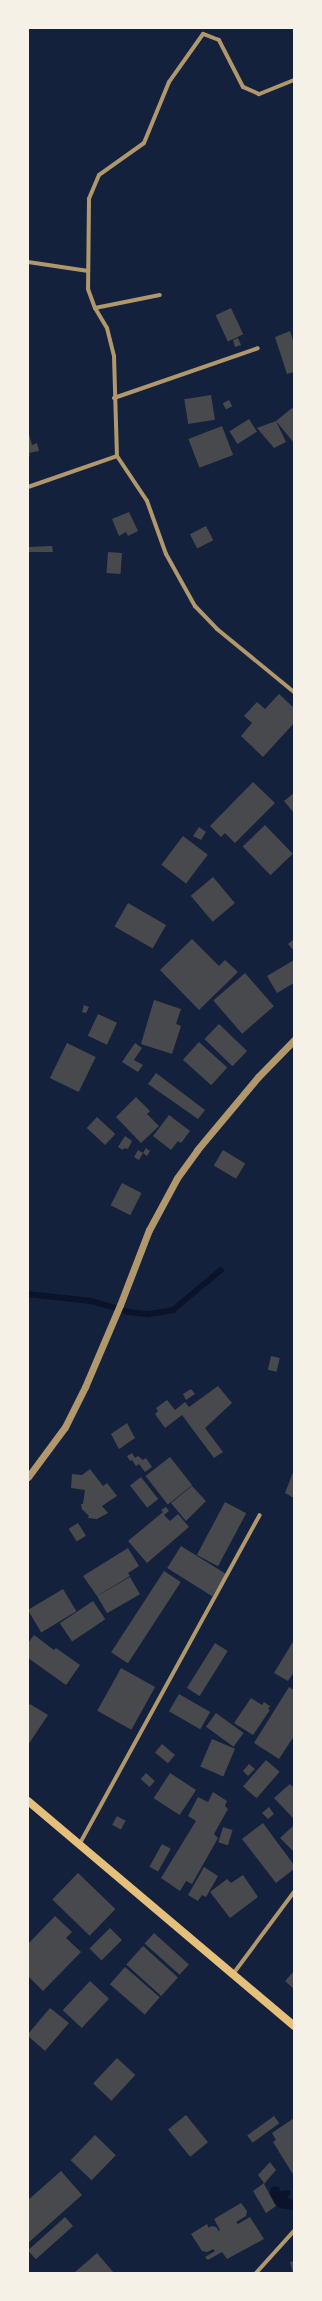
<!DOCTYPE html>
<html>
<head>
<meta charset="utf-8">
<style>
  body { margin:0 }
  #map { position:relative; width:322px; height:2301px; overflow:hidden; background:#14213d; font-family:Mulish,sans-serif }
  div>[style] { position:absolute }
  [style*='--x'] { left:calc(var(--x)*1px); top:calc(var(--y)*1px); width:calc(var(--w)*1px); rotate:calc(var(--a)*1deg) }
  .water>* { inset:0; background:#0b132b }
  .stream>* { height:5.5px; margin:-2.75px; padding:0 2.75px; transform-origin:2.75px; border-radius:2.75px; background:#0b132b }
  .building>* { inset:0; background:#48494c; transform-origin:0 0 }
  .minor>* { height:4px; margin:-2px; padding:0 2px; transform-origin:2px; border-radius:2px; background:#b1986c }
  .tertiary>* { height:7px; margin:-3.5px; padding:0 3.5px; transform-origin:3.5px; border-radius:3.5px; background:#b1986c }
  .secondary>* { height:8px; margin:-4px; padding:0 4px; transform-origin:4px; border-radius:4px; background:#e5c07b }
  span { translate:-50% -50%; white-space:nowrap; text-align:center; line-height:1.15; -webkit-text-stroke:4px #f6f1e7; paint-order:stroke }
  .frame { position:absolute; inset:0; border:29px solid #f6f1e7; pointer-events:none }
</style>
</head>
<body>
<div id="map">
  <div class="water">
    <i style="clip-path:polygon(274px 2186px,279px 2187px,280px 2191px,289px 2190px,291px 2193px,288px 2196px,289px 2199px,294px 2200px,294px 2210px,279px 2208px,272px 2201px,270px 2194px,271px 2188px)"></i>
  </div>
  <div class="stream">
    <i style="--x:28;--y:1294;--w:63;--a:6.3"></i>
    <i style="--x:91;--y:1301;--w:40;--a:16"></i>
    <i style="--x:129;--y:1312;--w:20;--a:6"></i>
    <i style="--x:149;--y:1314;--w:24;--a:-9"></i>
    <i style="--x:173;--y:1310;--w:62;--a:-39.8"></i>
  </div>
  <div class="building">
    <i style="left:231px;top:308px;width:29px;height:17px;rotate:65deg"></i>
    <i style="clip-path:polygon(290px 331px,294px 343px,294px 372px,287px 374px,275px 337px)"></i>
    <i style="clip-path:polygon(238px 338px,241px 345px,235px 347px,233px 340px)"></i>
    <i style="left:211px;top:395px;width:25px;height:27px;rotate:81deg"></i>
    <i style="left:229px;top:400px;width:7px;height:7px;rotate:63deg"></i>
    <i style="clip-path:polygon(292px 408px,294px 410px,294px 443px,276px 421px,286px 442px,274px 448px,257px 428px,276px 421px)"></i>
    <i style="left:249px;top:419px;width:15px;height:23px;rotate:58deg"></i>
    <i style="left:222px;top:426px;width:31px;height:36px;rotate:69deg"></i>
    <i style="clip-path:polygon(28px 430px,32px 445px,37px 443px,39px 451px,29px 453px,30px 456px,28px 457px)"></i>
    <i style="clip-path:polygon(129px 512px,138px 531px,128px 536px,126px 532px,119px 536px,112px 519px)"></i>
    <i style="left:206px;top:526px;width:16px;height:18px;rotate:63deg"></i>
    <i style="clip-path:polygon(52px 546px,53px 552px,28px 552px,28px 547px)"></i>
    <i style="left:108px;top:552px;width:14px;height:21px;rotate:4deg"></i>
    <i style="clip-path:polygon(279px 694px,294px 708px,294px 723px,263px 757px,241px 736px,252px 723px,244px 716px,257px 702px,265px 709px)"></i>
    <i style="clip-path:polygon(253px 782px,275px 803px,235px 843px,225px 833px,221px 837px,210px 826px)"></i>
    <i style="clip-path:polygon(294px 793px,294px 813px,284px 801px)"></i>
    <i style="left:265px;top:825px;width:40px;height:31px;rotate:46deg"></i>
    <i style="clip-path:polygon(199px 827px,206px 832px,201px 840px,193px 836px)"></i>
    <i style="left:183px;top:836px;width:31px;height:36px;rotate:37deg"></i>
    <i style="left:213px;top:877px;width:34px;height:29px;rotate:50deg"></i>
    <i style="left:128px;top:903px;width:44px;height:27px;rotate:30deg"></i>
    <i style="clip-path:polygon(192px 939px,219px 966px,225px 960px,238px 972px,199px 1010px,160px 970px)"></i>
    <i style="clip-path:polygon(294px 939px,294px 951px,288px 944px)"></i>
    <i style="clip-path:polygon(294px 960px,294px 983px,277px 993px,267px 976px)"></i>
    <i style="left:245px;top:973px;width:44px;height:42px;rotate:49deg"></i>
    <i style="clip-path:polygon(154px 1000px,181px 1009px,176px 1024px,181px 1026px,172px 1054px,141px 1044px)"></i>
    <i style="clip-path:polygon(84px 1005px,89px 1007px,86px 1013px,82px 1012px)"></i>
    <i style="left:98px;top:1014px;width:21px;height:24px;rotate:25deg"></i>
    <i style="left:219px;top:1024px;width:39px;height:21px;rotate:44deg"></i>
    <i style="left:199px;top:1042px;width:38px;height:24px;rotate:42deg"></i>
    <i style="left:67px;top:1043px;width:32px;height:39px;rotate:26deg"></i>
    <i style="clip-path:polygon(135px 1043px,142px 1048px,134px 1060px,143px 1065px,138px 1072px,122px 1062px)"></i>
    <i style="clip-path:polygon(156px 1073px,205px 1110px,198px 1119px,148px 1084px)"></i>
    <i style="clip-path:polygon(136px 1097px,150px 1111px,147px 1114px,159px 1126px,141px 1143px,116px 1117px)"></i>
    <i style="clip-path:polygon(169px 1115px,190px 1131px,181px 1143px,178px 1141px,171px 1150px,153px 1136px)"></i>
    <i style="left:97px;top:1117px;width:25px;height:15px;rotate:43deg"></i>
    <i style="clip-path:polygon(125px 1136px,132px 1141px,128px 1149px,124px 1148px,123px 1150px,118px 1147px)"></i>
    <i style="clip-path:polygon(146px 1148px,150px 1151px,147px 1156px,143px 1153px,139px 1160px,134px 1157px,138px 1150px,143px 1153px)"></i>
    <i style="left:223px;top:1150px;width:26px;height:18px;rotate:31deg"></i>
    <i style="left:122px;top:1183px;width:22px;height:25px;rotate:27deg"></i>
    <i style="left:271px;top:1356px;width:9px;height:14px;rotate:13deg"></i>
    <i style="clip-path:polygon(218px 1386px,232px 1403px,205px 1428px,223px 1452px,214px 1458px,182px 1415px,165px 1428px,155px 1414px,158px 1411px,156px 1408px,167px 1400px,175px 1410px,185px 1402px,189px 1407px)"></i>
    <i style="clip-path:polygon(191px 1389px,195px 1394px,186px 1400px,183px 1394px)"></i>
    <i style="clip-path:polygon(127px 1423px,135px 1438px,119px 1449px,111px 1434px)"></i>
    <i style="clip-path:polygon(132px 1453px,135px 1458px,138px 1456px,143px 1460px,146px 1458px,152px 1467px,145px 1472px,139px 1464px,136px 1466px,132px 1460px,130px 1461px,127px 1456px)"></i>
    <i style="left:170px;top:1457px;width:36px;height:31px;rotate:52deg"></i>
    <i style="clip-path:polygon(90px 1469px,103px 1486px,107px 1483px,117px 1496px,102px 1506px,108px 1513px,97px 1519px,88px 1518px,89px 1516px,82px 1509px,81px 1504px,83px 1504px,85px 1490px,71px 1488px,72px 1474px,82px 1475px)"></i>
    <i style="clip-path:polygon(294px 1470px,294px 1498px,285px 1493px)"></i>
    <i style="left:141px;top:1477px;width:28px;height:14px;rotate:52deg"></i>
    <i style="clip-path:polygon(192px 1486px,206px 1501px,186px 1521px,171px 1503px)"></i>
    <i style="left:225px;top:1502px;width:24px;height:60px;rotate:28deg"></i>
    <i style="clip-path:polygon(166px 1507px,169px 1511px,164px 1515px,170px 1521px,178px 1514px,189px 1527px,147px 1563px,128px 1541px,163px 1512px,161px 1510px)"></i>
    <i style="left:78px;top:1523px;width:15px;height:11px;rotate:58deg"></i>
    <i style="left:181px;top:1546px;width:53px;height:26px;rotate:32deg"></i>
    <i style="clip-path:polygon(128px 1548px,139px 1566px,128px 1573px,130px 1576px,97px 1596px,83px 1576px)"></i>
    <i style="left:164px;top:1571px;width:20px;height:97px;rotate:33deg"></i>
    <i style="left:130px;top:1577px;width:20px;height:38px;rotate:60deg"></i>
    <i style="left:63px;top:1589px;width:26px;height:41px;rotate:59deg"></i>
    <i style="left:93px;top:1601px;width:22px;height:40px;rotate:56deg"></i>
    <i style="clip-path:polygon(34px 1635px,54px 1650px,56px 1648px,80px 1665px,66px 1685px,28px 1658px,28px 1643px)"></i>
    <i style="clip-path:polygon(294px 1640px,294px 1672px,288px 1681px,274px 1673px)"></i>
    <i style="left:215px;top:1643px;width:15px;height:53px;rotate:32deg"></i>
    <i style="left:121px;top:1668px;width:39px;height:49px;rotate:29deg"></i>
    <i style="clip-path:polygon(289px 1687px,294px 1690px,294px 1736px,279px 1759px,254px 1743px)"></i>
    <i style="left:179px;top:1694px;width:36px;height:20px;rotate:30deg"></i>
    <i style="clip-path:polygon(251px 1698px,262px 1705px,264px 1702px,270px 1706px,268px 1709px,270px 1710px,253px 1735px,234px 1723px)"></i>
    <i style="clip-path:polygon(30px 1704px,48px 1715px,28px 1745px,28px 1707px)"></i>
    <i style="left:216px;top:1713px;width:34px;height:17px;rotate:36deg"></i>
    <i style="left:212px;top:1739px;width:25px;height:30px;rotate:23deg"></i>
    <i style="left:162px;top:1744px;width:17px;height:11px;rotate:40deg"></i>
    <i style="left:266px;top:1760px;width:18px;height:35px;rotate:41deg"></i>
    <i style="clip-path:polygon(249px 1764px,255px 1769px,248px 1776px,243px 1771px)"></i>
    <i style="left:146px;top:1773px;width:12px;height:8px;rotate:42deg"></i>
    <i style="left:170px;top:1773px;width:31px;height:30px;rotate:33deg"></i>
    <i style="clip-path:polygon(290px 1784px,294px 1788px,294px 1819px,274px 1798px)"></i>
    <i style="clip-path:polygon(213px 1792px,227px 1801px,225px 1806px,228px 1809px,214px 1834px,218px 1838px,192px 1884px,186px 1881px,180px 1891px,161px 1878px,196px 1821px,188px 1816px,198px 1797px,208px 1802px)"></i>
    <i style="clip-path:polygon(269px 1807px,274px 1814px,268px 1819px,262px 1813px)"></i>
    <i style="left:117px;top:1816px;width:10px;height:10px;rotate:29deg"></i>
    <i style="clip-path:polygon(263px 1823px,294px 1865px,294px 1869px,276px 1883px,242px 1839px)"></i>
    <i style="clip-path:polygon(294px 1825px,294px 1852px,280px 1838px)"></i>
    <i style="left:223px;top:1827px;width:10px;height:16px;rotate:17deg"></i>
    <i style="left:162px;top:1844px;width:10px;height:26px;rotate:29deg"></i>
    <i style="clip-path:polygon(204px 1867px,218px 1876px,206px 1897px,202px 1895px,198px 1901px,188px 1895px)"></i>
    <i style="left:78px;top:1873px;width:52px;height:37px;rotate:44deg"></i>
    <i style="clip-path:polygon(243px 1875px,258px 1897px,230px 1918px,210px 1892px,227px 1879px,231px 1883px)"></i>
    <i style="clip-path:polygon(55px 1916px,72px 1932px,66px 1938px,81px 1952px,43px 1991px,28px 1976px,28px 1944px)"></i>
    <i style="left:110px;top:1928px;width:17px;height:29px;rotate:45deg"></i>
    <i style="left:154px;top:1933px;width:47px;height:14px;rotate:42deg"></i>
    <i style="left:143px;top:1946px;width:47px;height:25px;rotate:42deg"></i>
    <i style="left:125px;top:1967px;width:46px;height:23px;rotate:41deg"></i>
    <i style="clip-path:polygon(294px 1971px,294px 1989px,285px 1981px)"></i>
    <i style="left:90px;top:1981px;width:26px;height:40px;rotate:43deg"></i>
    <i style="clip-path:polygon(50px 2008px,69px 2023px,45px 2051px,28px 2036px,28px 2034px)"></i>
    <i style="left:117px;top:2058px;width:25px;height:35px;rotate:43deg"></i>
    <i style="left:186px;top:2115px;width:35px;height:23px;rotate:51deg"></i>
    <i style="left:274px;top:2116px;width:9px;height:33px;rotate:54deg"></i>
    <i style="clip-path:polygon(294px 2118px,294px 2176px,273px 2142px,276px 2140px,272px 2133px)"></i>
    <i style="left:95px;top:2135px;width:29px;height:35px;rotate:44deg"></i>
    <i style="clip-path:polygon(270px 2162px,276px 2170px,264px 2184px,276px 2206px,266px 2213px,253px 2191px,264px 2183px,258px 2175px)"></i>
    <i style="clip-path:polygon(61px 2171px,82px 2195px,28px 2243px,28px 2200px)"></i>
    <i style="clip-path:polygon(241px 2203px,247px 2211px,246px 2216px,236px 2222px,238px 2224px,250px 2217px,264px 2239px,227px 2259px,222px 2252px,208px 2260px,205px 2257px,215px 2251px,213px 2249px,207px 2252px,202px 2251px,191px 2234px,207px 2224px,209px 2228px,211px 2226px,216px 2227px,219px 2231px,220px 2230px,214px 2219px)"></i>
    <i style="left:65px;top:2217px;width:12px;height:50px;rotate:48deg"></i>
    <i style="clip-path:polygon(97px 2253px,114px 2273px,74px 2273px)"></i>
    <i style="clip-path:polygon(294px 2261px,294px 2273px,293px 2273px,290px 2262px)"></i>
  </div>
  <div class="minor">
    <i style="--x:294;--y:80;--w:38;--a:158"></i>
    <i style="--x:259;--y:94;--w:17;--a:-156"></i>
    <i style="--x:243;--y:87;--w:53;--a:-117.1"></i>
    <i style="--x:219;--y:40;--w:17;--a:-159"></i>
    <i style="--x:203;--y:34;--w:59;--a:125.3"></i>
    <i style="--x:169;--y:82;--w:66;--a:112.3"></i>
    <i style="--x:144;--y:143;--w:55;--a:144.6"></i>
    <i style="--x:99;--y:175;--w:26;--a:113"></i>
    <i style="--x:89;--y:199;--w:90;--a:90.6"></i>
    <i style="--x:88;--y:289;--w:20;--a:70"></i>
    <i style="--x:95;--y:308;--w:23;--a:59"></i>
    <i style="--x:107;--y:328;--w:29;--a:76"></i>
    <i style="--x:114;--y:356;--w:100;--a:88.3"></i>
    <i style="--x:117;--y:456;--w:54;--a:56.3"></i>
    <i style="--x:147;--y:501;--w:56;--a:70.3"></i>
    <i style="--x:166;--y:554;--w:60;--a:60.9"></i>
    <i style="--x:195;--y:606;--w:32;--a:46"></i>
    <i style="--x:217;--y:629;--w:99;--a:39.3"></i>
    <i style="--x:28;--y:262;--w:61;--a:8.5"></i>
    <i style="--x:95;--y:308;--w:66;--a:-11.3"></i>
    <i style="--x:114;--y:398;--w:152;--a:-19.1"></i>
    <i style="--x:28;--y:487;--w:94;--a:-19.2"></i>
    <i style="--x:79;--y:1845;--w:376;--a:-61.3"></i>
    <i style="--x:233;--y:1974;--w:102;--a:-53.4"></i>
    <i style="--x:256;--y:2273;--w:57;--a:-47.9"></i>
  </div>
  <div class="tertiary">
    <i style="--x:28;--y:1477;--w:62;--a:-53.5"></i>
    <i style="--x:65;--y:1427;--w:45;--a:-63.4"></i>
    <i style="--x:85;--y:1387;--w:89;--a:-66.9"></i>
    <i style="--x:120;--y:1305;--w:80;--a:-68.9"></i>
    <i style="--x:149;--y:1230;--w:59;--a:-61.7"></i>
    <i style="--x:177;--y:1178;--w:34;--a:-54"></i>
    <i style="--x:197;--y:1150;--w:95;--a:-50.1"></i>
    <i style="--x:258;--y:1077;--w:52;--a:-45.8"></i>
  </div>
  <div class="secondary">
    <i style="--x:28;--y:1801;--w:348;--a:40.2"></i>
  </div>
  <div class="frame"></div>
</div>
</body>
</html>
